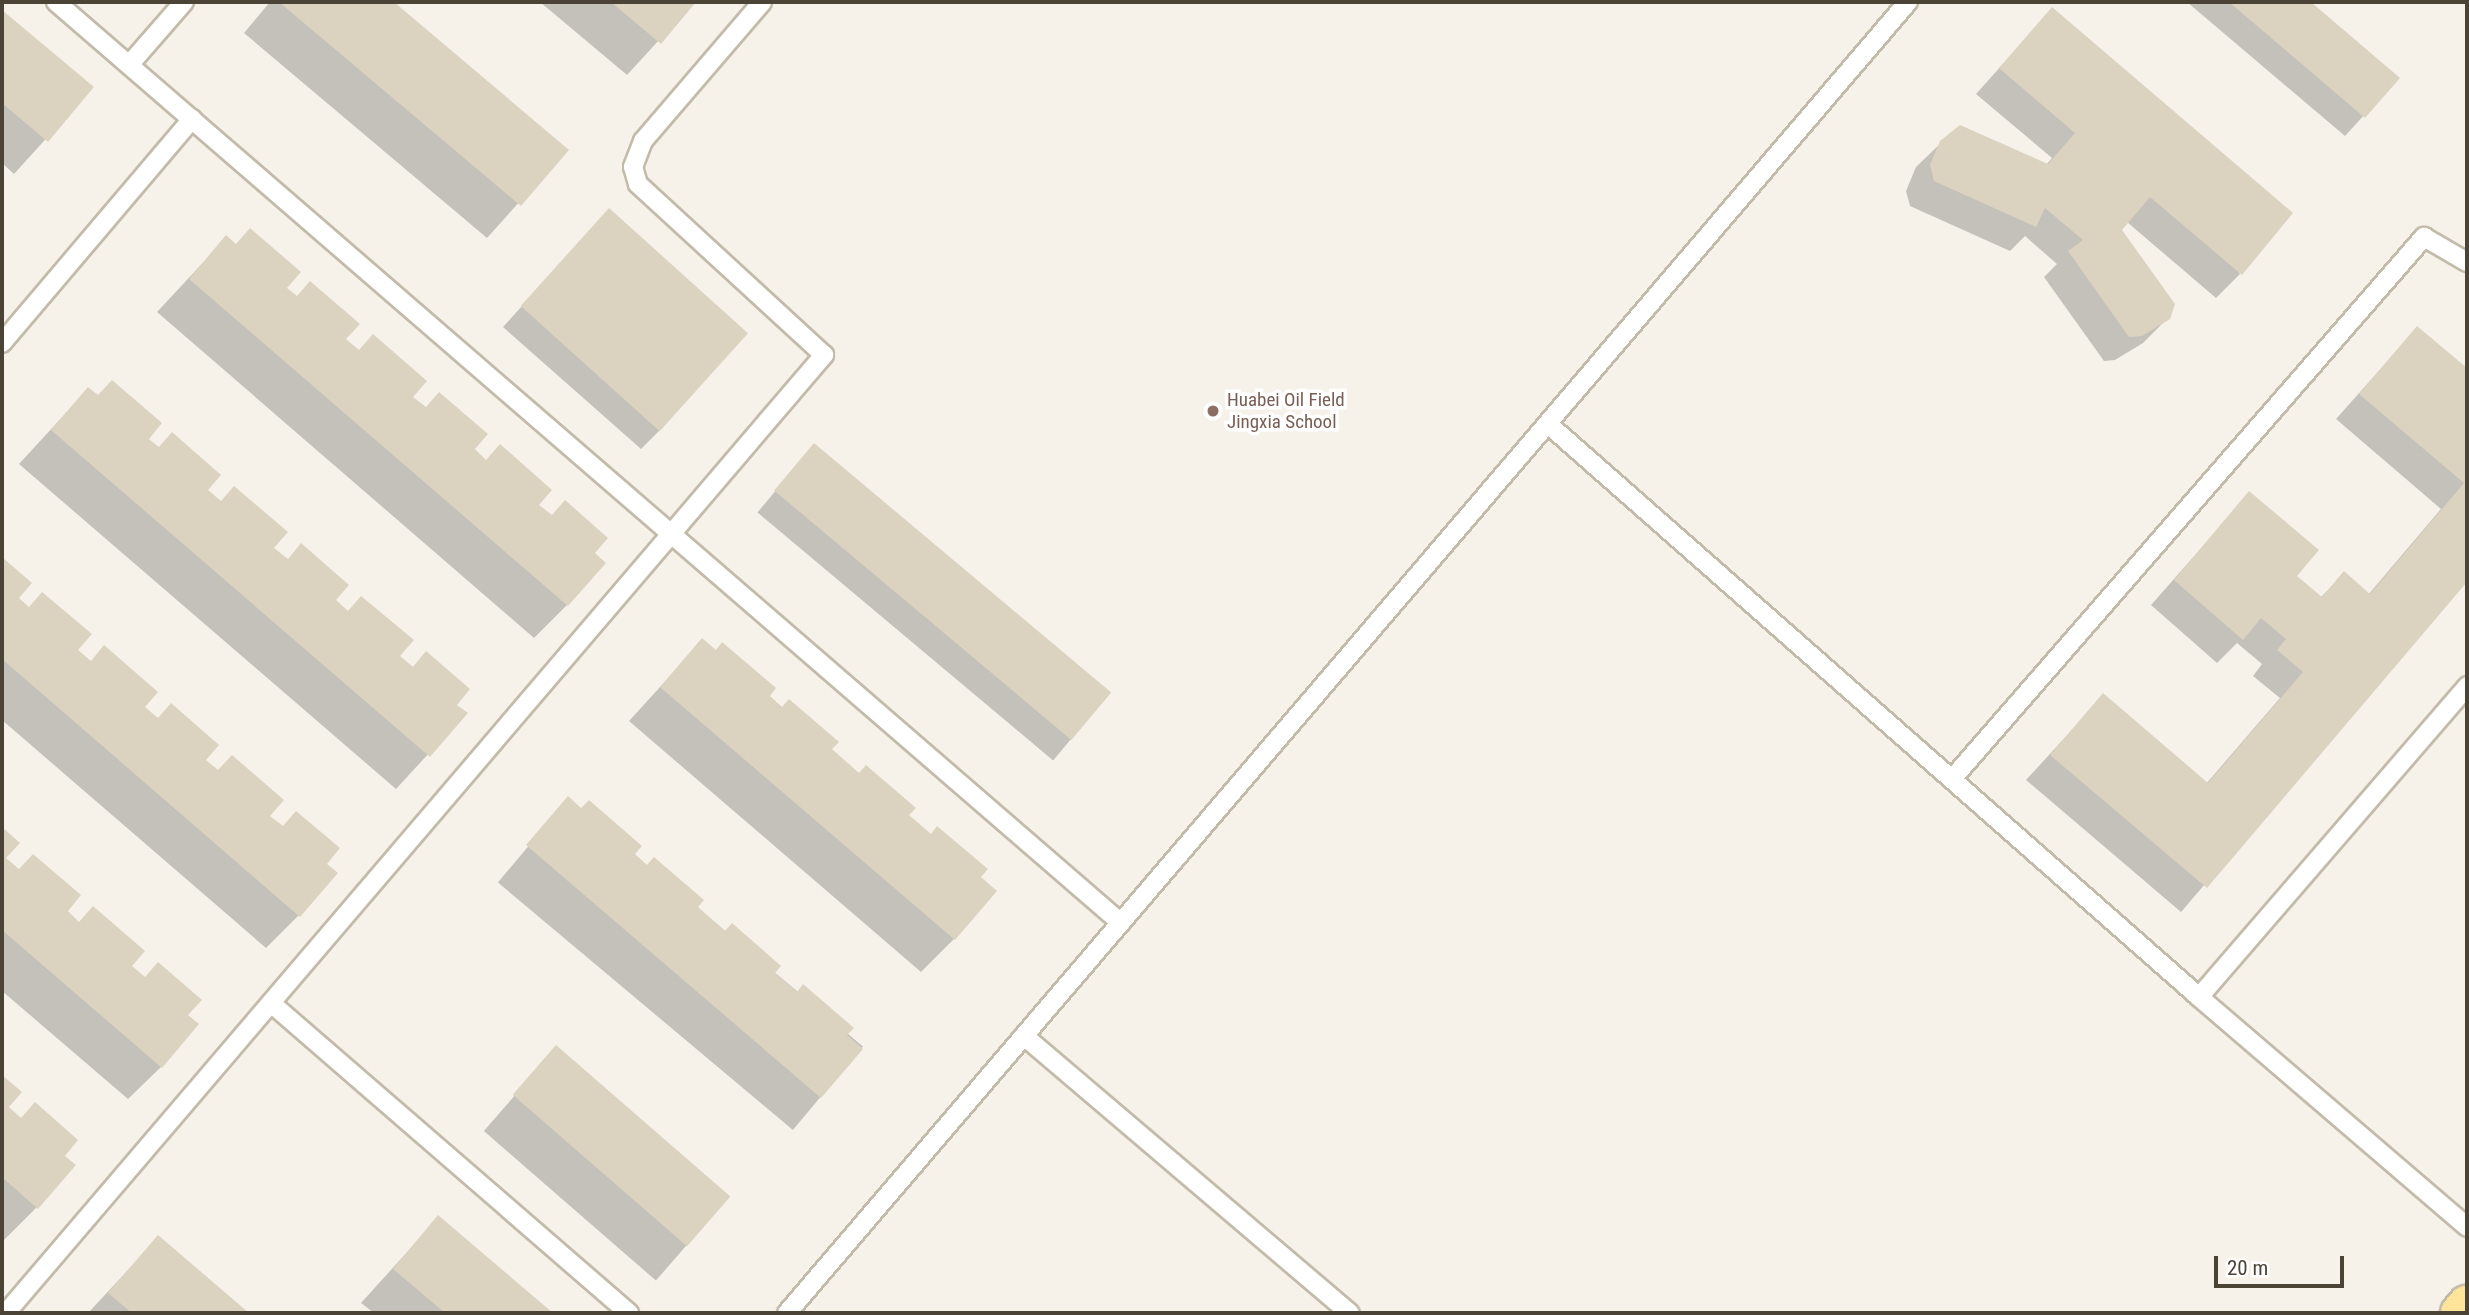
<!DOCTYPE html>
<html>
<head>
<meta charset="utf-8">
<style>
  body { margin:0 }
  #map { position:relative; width:2469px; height:1315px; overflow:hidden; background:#f6f2e9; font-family:"Roboto Condensed",sans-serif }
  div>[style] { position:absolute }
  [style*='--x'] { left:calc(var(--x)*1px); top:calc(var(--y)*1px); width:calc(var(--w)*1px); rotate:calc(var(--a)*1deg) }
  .shadow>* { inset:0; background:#0003; transform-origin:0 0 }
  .building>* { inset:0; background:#dcd2c0; transform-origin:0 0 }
  .roads { filter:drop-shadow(2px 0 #c3bbaa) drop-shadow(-2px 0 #c3bbaa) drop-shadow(0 2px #c3bbaa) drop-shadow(0 -2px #c3bbaa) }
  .service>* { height:18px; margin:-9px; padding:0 9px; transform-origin:9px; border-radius:9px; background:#fff }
  .primary>* { height:38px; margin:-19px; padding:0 19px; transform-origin:19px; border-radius:19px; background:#ffe499 }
  .dots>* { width:19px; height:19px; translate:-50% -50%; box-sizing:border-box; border:4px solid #fff; border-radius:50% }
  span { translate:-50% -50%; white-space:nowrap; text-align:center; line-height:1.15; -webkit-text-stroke:7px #fff; paint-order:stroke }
  .education-label { font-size:19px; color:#785e54 }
  .left { translate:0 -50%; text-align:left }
  .frame { position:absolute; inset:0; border:4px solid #4b4336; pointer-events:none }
  .scale { position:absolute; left:2214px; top:1256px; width:130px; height:32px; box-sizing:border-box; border:4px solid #4b4336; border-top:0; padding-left:9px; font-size:21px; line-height:24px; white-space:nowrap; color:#4b4336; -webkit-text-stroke:5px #fff; paint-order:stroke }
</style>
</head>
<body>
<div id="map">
  <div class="shadow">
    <i style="clip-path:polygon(270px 2px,391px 2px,566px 150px,487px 238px,244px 33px)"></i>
    <i style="clip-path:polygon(540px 2px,694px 2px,627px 75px)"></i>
    <i style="clip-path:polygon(2187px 2px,2309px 2px,2398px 78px,2345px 136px)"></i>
    <i style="clip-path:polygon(2052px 9px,2240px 274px,2216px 298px,2127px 222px,2120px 230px,2168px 318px,2143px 343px,2115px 360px,2104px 361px,2044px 277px,2057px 264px,2025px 236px,2010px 251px,1910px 206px,1906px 191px,1916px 167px,1942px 142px,2046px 165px,2052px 158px,1976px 94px)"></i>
    <i style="clip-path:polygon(2px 12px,92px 88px,14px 174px,2px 163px)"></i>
    <i style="clip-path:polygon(609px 210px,660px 430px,641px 449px,503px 327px)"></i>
    <i style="clip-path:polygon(226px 238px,536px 505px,567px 605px,534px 638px,157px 312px)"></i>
    <i style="clip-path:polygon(2417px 328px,2467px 371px,2467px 579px,2181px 912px,2026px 780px,2103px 696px,2206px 784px,2280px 698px,2253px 676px,2262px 664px,2237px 643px,2217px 663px,2151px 605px,2249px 494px,2295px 577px,2320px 598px,2344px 574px,2368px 595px,2441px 509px,2336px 419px)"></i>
    <i style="clip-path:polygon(88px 389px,412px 668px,426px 654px,454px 705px,465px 714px,396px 789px,19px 464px)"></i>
    <i style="left:814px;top:445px;width:386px;height:88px;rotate:40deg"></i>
    <i style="clip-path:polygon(2px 559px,30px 583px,17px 599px,324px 865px,299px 915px,266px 948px,2px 720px)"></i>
    <i style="clip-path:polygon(702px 641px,979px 877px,954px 939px,921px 972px,629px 721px)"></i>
    <i style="left:568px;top:799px;width:385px;height:109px;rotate:40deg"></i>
    <i style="clip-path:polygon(2px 830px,17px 843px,4px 858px,186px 1016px,161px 1067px,128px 1099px,2px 991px)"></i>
    <i style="left:556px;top:1048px;width:228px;height:110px;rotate:41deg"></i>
    <i style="clip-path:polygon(2px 1077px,19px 1092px,6px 1108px,63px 1156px,37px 1207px,4px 1240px)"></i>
    <i style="clip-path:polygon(438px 1218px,550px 1313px,374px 1313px,361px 1303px)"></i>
    <i style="clip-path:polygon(158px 1238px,246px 1313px,88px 1313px)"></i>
  </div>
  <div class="building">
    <i style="clip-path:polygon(279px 2px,394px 2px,569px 150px,521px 206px)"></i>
    <i style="clip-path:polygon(611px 2px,696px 2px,661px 44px)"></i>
    <i style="clip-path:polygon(2229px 2px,2311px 2px,2400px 78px,2365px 118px)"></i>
    <i style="clip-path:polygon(2052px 7px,2293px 213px,2242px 275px,2150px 197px,2122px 230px,2175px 304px,2170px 319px,2142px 336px,2129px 337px,2068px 251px,2083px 240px,2045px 208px,2036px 227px,1934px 181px,1930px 165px,1940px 141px,1960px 125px,2048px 164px,2075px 133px,1999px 68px)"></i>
    <i style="clip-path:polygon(2px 10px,94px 87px,48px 142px,2px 103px)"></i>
    <i style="left:609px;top:208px;width:187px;height:132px;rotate:42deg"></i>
    <i style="clip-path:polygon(250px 228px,301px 272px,287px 288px,297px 296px,310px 281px,360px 324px,346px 339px,359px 350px,373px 334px,427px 381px,413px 397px,426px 407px,439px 392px,488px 434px,475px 449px,486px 460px,500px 444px,552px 490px,539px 505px,552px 515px,565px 500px,608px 538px,595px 553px,606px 563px,568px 606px,189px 279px,226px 235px,236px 244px)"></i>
    <i style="clip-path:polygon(2417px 326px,2467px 368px,2467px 582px,2207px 888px,2050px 755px,2103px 693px,2208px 783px,2303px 672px,2277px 650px,2286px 639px,2261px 618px,2243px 640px,2174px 580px,2249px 491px,2319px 550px,2297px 576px,2322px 597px,2344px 571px,2370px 594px,2464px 483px,2359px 394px)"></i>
    <i style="clip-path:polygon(112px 380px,162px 423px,149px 439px,159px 447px,172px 432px,221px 475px,208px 490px,221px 501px,234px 486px,288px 532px,274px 548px,288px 559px,301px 543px,349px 585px,336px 600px,348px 611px,361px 596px,414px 640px,400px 656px,413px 667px,426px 651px,470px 689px,457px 705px,468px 713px,430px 757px,51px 430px,88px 387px,98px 395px)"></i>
    <i style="left:814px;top:443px;width:388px;height:62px;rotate:40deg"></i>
    <i style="clip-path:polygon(2px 557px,32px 583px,19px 598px,29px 607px,42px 592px,92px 634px,78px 650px,91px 661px,104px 645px,158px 692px,145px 707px,158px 718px,171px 703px,219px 745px,206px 760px,218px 770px,232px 755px,284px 800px,270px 816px,283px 826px,296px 811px,340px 848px,327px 864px,338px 873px,300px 917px,2px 659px)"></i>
    <i style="clip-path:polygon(702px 638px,716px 650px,722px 642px,776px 688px,770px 696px,782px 707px,789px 699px,839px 742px,832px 749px,859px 773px,866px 765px,916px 808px,909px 815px,931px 834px,937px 826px,988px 869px,981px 877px,997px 891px,955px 940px,660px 687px)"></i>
    <i style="clip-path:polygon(568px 796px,581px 808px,589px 800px,642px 846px,635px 854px,647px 865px,654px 857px,704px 900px,698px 907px,725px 931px,732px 923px,781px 966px,775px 973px,797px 992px,803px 984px,854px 1028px,847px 1035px,863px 1049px,821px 1098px,526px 845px)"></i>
    <i style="clip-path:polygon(2px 827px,20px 843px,6px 858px,19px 869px,33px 854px,81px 895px,68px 911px,79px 922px,93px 906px,145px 951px,132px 966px,145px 977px,158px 962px,202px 1000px,188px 1015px,199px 1024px,162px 1068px,2px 930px)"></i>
    <i style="left:556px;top:1045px;width:231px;height:66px;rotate:41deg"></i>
    <i style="clip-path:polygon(2px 1075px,22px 1092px,9px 1107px,21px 1118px,35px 1102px,78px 1140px,65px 1156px,76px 1165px,38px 1209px,2px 1177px)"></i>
    <i style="clip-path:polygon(438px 1215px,553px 1313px,445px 1313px,393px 1269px)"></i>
    <i style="clip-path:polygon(158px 1235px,249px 1313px,132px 1313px,108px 1293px)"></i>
  </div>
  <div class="roads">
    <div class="service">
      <i style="--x:56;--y:2;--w:1408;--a:40.85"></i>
      <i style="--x:129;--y:65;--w:84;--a:-48.9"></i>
      <i style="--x:2;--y:343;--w:294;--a:-49.7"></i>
      <i style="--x:1548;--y:424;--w:867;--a:41.35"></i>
      <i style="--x:2199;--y:997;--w:353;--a:40.6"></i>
      <i style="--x:1952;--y:779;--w:719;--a:-48.95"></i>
      <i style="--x:2424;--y:237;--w:50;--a:30.2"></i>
      <i style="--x:2199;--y:997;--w:411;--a:-49.2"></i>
      <i style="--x:271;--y:1003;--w:474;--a:40.9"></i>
      <i style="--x:1024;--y:1036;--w:428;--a:40.4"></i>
      <i style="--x:6;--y:1313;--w:1260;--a:-49.51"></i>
      <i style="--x:824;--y:355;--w:253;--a:-137.4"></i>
      <i style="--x:638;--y:184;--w:18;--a:-106"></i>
      <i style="--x:633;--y:167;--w:28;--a:-69"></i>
      <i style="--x:643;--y:141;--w:183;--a:-49.4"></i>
      <i style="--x:787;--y:1313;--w:1725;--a:-49.47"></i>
    </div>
    <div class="primary">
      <i style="--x:2460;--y:1313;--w:11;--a:-49"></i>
    </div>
  </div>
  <div class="dots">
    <i style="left:1213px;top:411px;background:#8d6e63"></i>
  </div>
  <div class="education-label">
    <span class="left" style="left:1227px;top:411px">Huabei Oil Field<br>Jingxia School</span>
  </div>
  <div class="frame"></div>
  <div class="scale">20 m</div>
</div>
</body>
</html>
